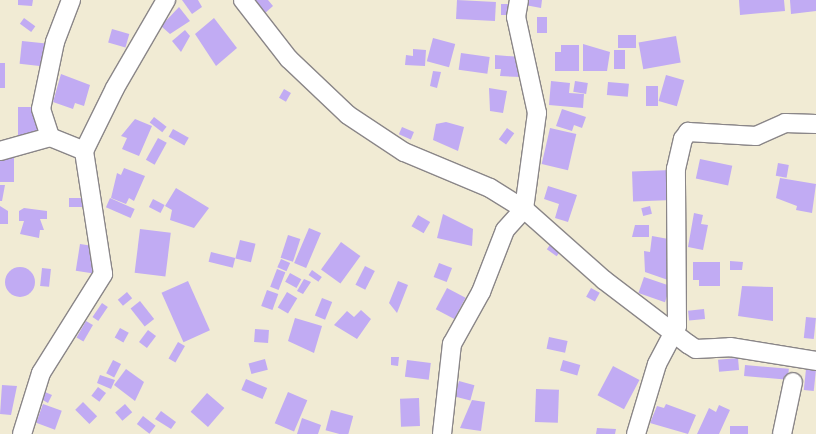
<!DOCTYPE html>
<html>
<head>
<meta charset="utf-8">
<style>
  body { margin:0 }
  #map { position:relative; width:816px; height:434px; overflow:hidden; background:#f1ebd4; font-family:Mynerve,sans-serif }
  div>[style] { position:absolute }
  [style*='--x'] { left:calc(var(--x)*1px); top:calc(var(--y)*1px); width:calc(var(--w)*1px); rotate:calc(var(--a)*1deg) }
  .building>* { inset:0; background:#c1abf3; transform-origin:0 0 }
  .round { border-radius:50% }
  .roads { filter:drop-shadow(1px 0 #8a8688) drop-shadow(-1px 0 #8a8688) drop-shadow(0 1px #8a8688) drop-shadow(0 -1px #8a8688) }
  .minor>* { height:18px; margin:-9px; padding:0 9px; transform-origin:9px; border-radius:9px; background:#fff }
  span { translate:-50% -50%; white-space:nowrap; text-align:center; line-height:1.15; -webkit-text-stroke:5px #fbf7ec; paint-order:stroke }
</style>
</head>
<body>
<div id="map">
  <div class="building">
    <i style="clip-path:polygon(18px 0,33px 0,32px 6px,18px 5px)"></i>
    <i style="clip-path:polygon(182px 0,198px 0,202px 7px,192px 14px)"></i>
    <i style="clip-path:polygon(251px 0,268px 0,273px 6px,264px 14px)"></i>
    <i style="left:457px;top:0;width:39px;height:19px;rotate:3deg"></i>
    <i style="clip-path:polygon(525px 0,542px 0,541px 8px,525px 5px)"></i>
    <i style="clip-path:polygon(739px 0,784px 0,785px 11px,740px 15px)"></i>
    <i style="clip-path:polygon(790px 0,816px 0,816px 11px,791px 14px)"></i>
    <i style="left:501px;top:4px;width:15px;height:11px"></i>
    <i style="clip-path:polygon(179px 7px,190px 21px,170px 34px,161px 26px)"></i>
    <i style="left:537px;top:17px;width:10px;height:16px"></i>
    <i style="left:24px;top:18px;width:14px;height:7px;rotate:36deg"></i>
    <i style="clip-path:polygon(214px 18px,237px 48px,216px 66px,195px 34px)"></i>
    <i style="left:112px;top:29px;width:18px;height:14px;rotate:16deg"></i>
    <i style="clip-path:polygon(185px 30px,190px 36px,181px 52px,172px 41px)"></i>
    <i style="left:618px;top:35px;width:18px;height:13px"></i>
    <i style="left:676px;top:36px;width:27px;height:38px;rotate:80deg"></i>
    <i style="left:433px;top:38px;width:23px;height:24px;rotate:15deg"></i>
    <i style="left:22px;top:41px;width:29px;height:23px;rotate:6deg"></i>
    <i style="clip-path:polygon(583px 44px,610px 52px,607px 71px,583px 71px)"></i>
    <i style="clip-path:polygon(561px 45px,579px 45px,579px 71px,555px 71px,555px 52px,561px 52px)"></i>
    <i style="clip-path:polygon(413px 49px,426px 50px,425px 66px,405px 65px,406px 55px,413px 56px)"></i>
    <i style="left:614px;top:50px;width:11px;height:19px"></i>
    <i style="left:461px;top:53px;width:29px;height:17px;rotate:8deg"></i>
    <i style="clip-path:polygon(495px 55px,521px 57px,520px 77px,500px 76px,501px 69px,495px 69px)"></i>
    <i style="left:0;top:63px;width:5px;height:25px"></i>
    <i style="clip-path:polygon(433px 71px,441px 72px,437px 88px,430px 86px)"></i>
    <i style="clip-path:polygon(61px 74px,90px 85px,84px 106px,75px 103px,73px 109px,53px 102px)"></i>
    <i style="left:666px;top:75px;width:19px;height:27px;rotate:16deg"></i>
    <i style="clip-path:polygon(551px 81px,570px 83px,569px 93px,584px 94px,583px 108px,549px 105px)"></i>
    <i style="left:575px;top:81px;width:13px;height:11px;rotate:9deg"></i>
    <i style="left:608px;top:82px;width:21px;height:13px;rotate:5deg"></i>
    <i style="left:646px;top:86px;width:12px;height:20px"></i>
    <i style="clip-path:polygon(489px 88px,507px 91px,503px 113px,490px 111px)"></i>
    <i style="left:284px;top:89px;width:8px;height:10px;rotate:30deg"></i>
    <i style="left:18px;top:107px;width:20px;height:30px"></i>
    <i style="clip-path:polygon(562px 109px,586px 117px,582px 128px,574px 125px,572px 131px,556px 126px)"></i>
    <i style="left:154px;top:117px;width:16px;height:7px;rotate:38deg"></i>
    <i style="clip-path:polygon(135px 119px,152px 126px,139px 156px,122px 149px,127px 138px,121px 136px)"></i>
    <i style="clip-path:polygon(446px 122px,464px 127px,458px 151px,433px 140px,436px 124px)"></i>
    <i style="left:402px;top:127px;width:13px;height:8px;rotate:23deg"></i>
    <i style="left:507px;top:128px;width:9px;height:14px;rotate:36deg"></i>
    <i style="left:550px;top:128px;width:27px;height:37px;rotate:13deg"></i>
    <i style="left:173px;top:129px;width:18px;height:9px;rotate:29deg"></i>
    <i style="left:158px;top:138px;width:10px;height:25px;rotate:29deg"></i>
    <i style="left:0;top:156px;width:14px;height:26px"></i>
    <i style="left:700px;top:159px;width:33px;height:20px;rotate:12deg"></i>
    <i style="left:778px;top:163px;width:11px;height:13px;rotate:10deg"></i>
    <i style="clip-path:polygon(124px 168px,145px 176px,134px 201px,129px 198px,126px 204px,111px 198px,117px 173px,121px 175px)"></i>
    <i style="left:672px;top:170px;width:30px;height:40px;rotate:88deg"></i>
    <i style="clip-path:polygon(780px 178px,816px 184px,812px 213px,796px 210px,797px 206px,776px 198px)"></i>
    <i style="clip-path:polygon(0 185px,5px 185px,2px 201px,0 201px)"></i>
    <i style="clip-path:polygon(548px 186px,577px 195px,568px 222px,555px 218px,559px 204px,544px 199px)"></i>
    <i style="clip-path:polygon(176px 188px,209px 208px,194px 228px,170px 220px,172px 210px,165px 206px)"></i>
    <i style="left:69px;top:198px;width:21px;height:9px"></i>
    <i style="left:110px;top:198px;width:27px;height:10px;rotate:24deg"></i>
    <i style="left:153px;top:199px;width:13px;height:9px;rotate:27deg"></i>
    <i style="clip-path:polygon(0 206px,8px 211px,8px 224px,0 224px)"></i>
    <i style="left:650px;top:206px;width:8px;height:9px;rotate:76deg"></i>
    <i style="clip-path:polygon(24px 208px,47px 211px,47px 219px,40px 219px,44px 230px,40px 230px,39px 238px,20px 234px,24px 221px,19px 221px,19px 211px)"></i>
    <i style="clip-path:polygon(694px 213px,703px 215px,701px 224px,708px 225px,703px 250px,688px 247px)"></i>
    <i style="clip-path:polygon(443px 214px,473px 229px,472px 246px,437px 238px)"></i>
    <i style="left:418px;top:215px;width:14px;height:13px;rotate:30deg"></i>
    <i style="clip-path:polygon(635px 225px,649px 225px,649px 237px,632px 237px)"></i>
    <i style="left:309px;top:228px;width:13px;height:38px;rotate:23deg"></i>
    <i style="left:140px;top:229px;width:31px;height:44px;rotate:7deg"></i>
    <i style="left:288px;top:235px;width:13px;height:24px;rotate:18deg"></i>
    <i style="clip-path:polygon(652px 236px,674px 240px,668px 280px,645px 272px,644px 251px,650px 252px)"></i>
    <i style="left:240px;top:240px;width:16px;height:19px;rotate:14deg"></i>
    <i style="left:341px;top:242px;width:24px;height:34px;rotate:36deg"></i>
    <i style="left:552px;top:242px;width:12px;height:9px;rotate:35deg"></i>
    <i style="left:80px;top:244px;width:18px;height:27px;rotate:9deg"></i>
    <i style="left:211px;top:252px;width:25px;height:10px;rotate:14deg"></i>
    <i style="left:281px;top:259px;width:10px;height:9px;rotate:24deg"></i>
    <i style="clip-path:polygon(730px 261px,743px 262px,742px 270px,730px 270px)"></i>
    <i style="clip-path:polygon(693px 262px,720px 262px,720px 286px,699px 286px,699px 280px,693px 280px)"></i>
    <i style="left:439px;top:263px;width:14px;height:15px;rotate:21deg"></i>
    <i style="left:365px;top:266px;width:11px;height:21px;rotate:27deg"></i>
    <i class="round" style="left:5px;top:267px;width:30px;height:30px"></i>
    <i style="left:42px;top:268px;width:9px;height:18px;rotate:6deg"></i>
    <i style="left:277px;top:269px;width:9px;height:19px;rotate:21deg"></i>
    <i style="left:312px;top:270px;width:12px;height:6px;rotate:35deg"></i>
    <i style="left:290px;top:273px;width:13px;height:10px;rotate:29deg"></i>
    <i style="left:644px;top:277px;width:28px;height:17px;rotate:19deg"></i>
    <i style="clip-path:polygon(304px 279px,311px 282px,303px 294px,297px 291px)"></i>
    <i style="left:188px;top:281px;width:54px;height:29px;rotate:66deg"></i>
    <i style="clip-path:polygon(398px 281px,408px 285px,397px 313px,389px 303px)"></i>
    <i style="clip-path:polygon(742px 286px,773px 287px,773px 321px,738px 316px)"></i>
    <i style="left:447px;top:288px;width:21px;height:24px;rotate:28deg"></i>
    <i style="left:591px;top:288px;width:10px;height:10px;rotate:29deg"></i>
    <i style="left:267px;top:290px;width:12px;height:17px;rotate:20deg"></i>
    <i style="left:127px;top:292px;width:8px;height:12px;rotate:50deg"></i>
    <i style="left:287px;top:292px;width:12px;height:18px;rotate:31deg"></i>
    <i style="left:322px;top:298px;width:11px;height:19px;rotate:22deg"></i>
    <i style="left:140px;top:301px;width:23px;height:12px;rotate:52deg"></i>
    <i style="left:102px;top:303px;width:7px;height:17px;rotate:34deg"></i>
    <i style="left:704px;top:309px;width:10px;height:16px;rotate:84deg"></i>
    <i style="clip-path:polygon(361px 310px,371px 319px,357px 339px,334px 325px,347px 311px,354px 317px)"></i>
    <i style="left:806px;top:317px;width:10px;height:21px;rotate:6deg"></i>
    <i style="clip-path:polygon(295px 318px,322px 326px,314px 353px,288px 341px)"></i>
    <i style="left:86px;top:321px;width:8px;height:19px;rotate:30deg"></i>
    <i style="left:120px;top:328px;width:10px;height:11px;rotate:29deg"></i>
    <i style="left:255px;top:329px;width:14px;height:13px;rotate:4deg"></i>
    <i style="left:148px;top:330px;width:10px;height:15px;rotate:37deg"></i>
    <i style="left:549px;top:337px;width:19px;height:12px;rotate:12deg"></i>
    <i style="left:178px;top:342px;width:8px;height:19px;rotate:30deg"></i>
    <i style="clip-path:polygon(391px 357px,399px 357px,398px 366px,391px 365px)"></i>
    <i style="left:738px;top:358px;width:12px;height:20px;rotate:85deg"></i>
    <i style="left:265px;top:359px;width:11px;height:17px;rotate:75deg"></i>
    <i style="left:113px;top:360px;width:9px;height:15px;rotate:27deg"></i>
    <i style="left:407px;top:360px;width:24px;height:17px;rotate:7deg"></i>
    <i style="left:563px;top:360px;width:18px;height:11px;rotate:16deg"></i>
    <i style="left:745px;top:365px;width:44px;height:11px;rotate:5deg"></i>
    <i style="left:613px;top:366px;width:30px;height:33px;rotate:28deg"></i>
    <i style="clip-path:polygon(126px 369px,144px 382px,135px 401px,114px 385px)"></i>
    <i style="left:806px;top:369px;width:10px;height:21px;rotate:6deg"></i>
    <i style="clip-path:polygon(100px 375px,115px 380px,111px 389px,97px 383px)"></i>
    <i style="left:246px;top:379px;width:23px;height:12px;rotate:23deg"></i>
    <i style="left:459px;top:381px;width:16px;height:16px;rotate:15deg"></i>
    <i style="clip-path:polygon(2px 385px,17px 386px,11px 415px,0 414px)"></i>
    <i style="left:98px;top:387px;width:10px;height:11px;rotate:37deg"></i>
    <i style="left:536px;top:389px;width:23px;height:33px;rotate:2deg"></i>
    <i style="clip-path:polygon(45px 392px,52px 395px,48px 403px,41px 399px)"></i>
    <i style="left:288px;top:392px;width:21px;height:34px;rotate:23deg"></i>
    <i style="left:207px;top:393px;width:23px;height:25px;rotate:41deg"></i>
    <i style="left:419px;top:398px;width:28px;height:19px;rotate:88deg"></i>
    <i style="clip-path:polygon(472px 400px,485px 402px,481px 431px,460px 428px)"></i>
    <i style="left:83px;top:402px;width:20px;height:11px;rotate:45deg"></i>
    <i style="left:43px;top:404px;width:20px;height:20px;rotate:20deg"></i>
    <i style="left:125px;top:404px;width:11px;height:13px;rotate:49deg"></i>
    <i style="clip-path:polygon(666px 404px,696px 415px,688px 434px,650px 423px,657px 406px,664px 408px)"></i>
    <i style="clip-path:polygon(719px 405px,730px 410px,719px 434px,697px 434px,709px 408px,716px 412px)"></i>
    <i style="left:331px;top:410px;width:23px;height:21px;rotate:15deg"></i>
    <i style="clip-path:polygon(161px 411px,176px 422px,171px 429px,155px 419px)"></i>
    <i style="left:143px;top:416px;width:16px;height:10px;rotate:38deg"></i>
    <i style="clip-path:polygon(302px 418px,321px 425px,318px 434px,297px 434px)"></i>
    <i style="left:748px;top:426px;width:8px;height:18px;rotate:90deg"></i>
    <i style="clip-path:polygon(597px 428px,616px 429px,615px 434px,596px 434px)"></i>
  </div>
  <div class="roads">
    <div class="minor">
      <i style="--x:71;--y:0;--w:45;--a:110.9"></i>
      <i style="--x:55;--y:42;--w:68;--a:101.8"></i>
      <i style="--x:41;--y:109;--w:29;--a:72"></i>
      <i style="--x:50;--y:137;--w:37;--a:22"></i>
      <i style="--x:243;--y:0;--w:75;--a:52.1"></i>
      <i style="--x:289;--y:59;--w:81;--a:43.5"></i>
      <i style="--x:348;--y:115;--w:67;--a:33.5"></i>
      <i style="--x:404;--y:152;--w:93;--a:22.7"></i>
      <i style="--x:490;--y:188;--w:40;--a:32"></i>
      <i style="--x:524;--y:209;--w:107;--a:41.6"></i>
      <i style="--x:604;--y:280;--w:106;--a:37.3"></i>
      <i style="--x:688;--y:344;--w:9;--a:32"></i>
      <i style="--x:696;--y:349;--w:34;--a:-3"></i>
      <i style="--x:730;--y:347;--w:87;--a:9.2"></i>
      <i style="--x:0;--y:151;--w:52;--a:-15.6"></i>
      <i style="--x:22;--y:434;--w:64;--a:-72.7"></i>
      <i style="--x:41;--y:373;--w:117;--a:-57.9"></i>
      <i style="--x:103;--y:274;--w:124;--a:-98.8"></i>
      <i style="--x:84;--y:151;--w:70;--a:-63.8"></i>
      <i style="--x:115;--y:88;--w:102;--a:-59.9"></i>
      <i style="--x:442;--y:434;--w:91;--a:-83.7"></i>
      <i style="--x:452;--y:344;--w:60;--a:-60.9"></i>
      <i style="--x:481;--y:292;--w:66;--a:-68.8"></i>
      <i style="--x:505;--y:230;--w:28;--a:-48"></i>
      <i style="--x:524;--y:209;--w:97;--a:-82.3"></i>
      <i style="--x:537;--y:113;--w:98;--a:-102.3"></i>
      <i style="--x:516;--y:17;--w:17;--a:-80"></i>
      <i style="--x:636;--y:434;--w:73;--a:-73.3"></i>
      <i style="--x:657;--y:364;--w:43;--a:-62.2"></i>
      <i style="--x:677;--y:326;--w:157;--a:-90.4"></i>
      <i style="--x:676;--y:169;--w:31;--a:-77"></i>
      <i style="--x:683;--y:139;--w:9;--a:-54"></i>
      <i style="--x:688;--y:132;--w:68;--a:3.4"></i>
      <i style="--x:756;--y:136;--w:32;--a:-24"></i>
      <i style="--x:785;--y:123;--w:31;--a:2"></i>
      <i style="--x:782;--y:434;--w:53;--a:-78.1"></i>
    </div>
  </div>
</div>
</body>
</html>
